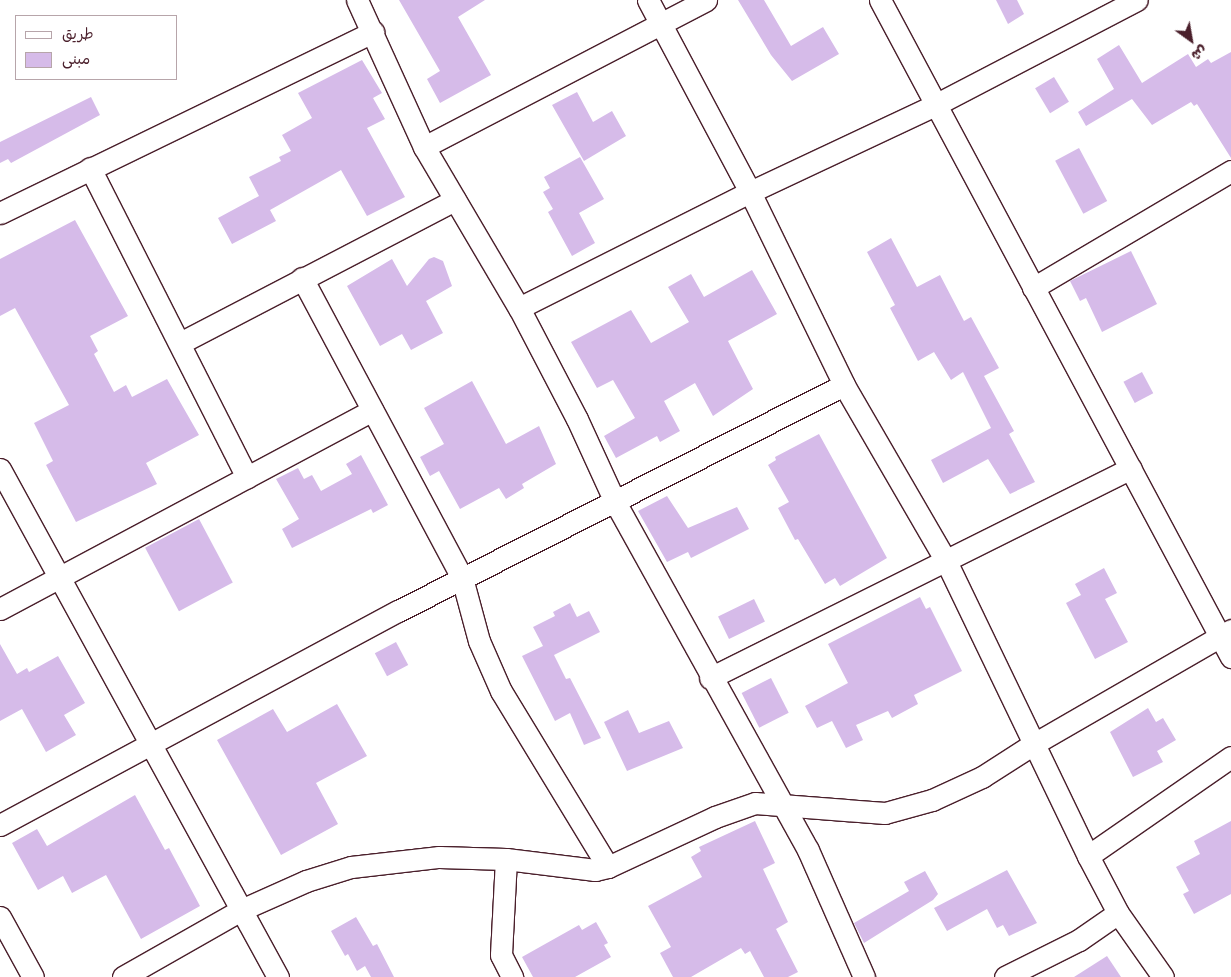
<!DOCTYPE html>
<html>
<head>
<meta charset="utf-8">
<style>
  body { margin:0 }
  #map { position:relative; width:1231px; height:977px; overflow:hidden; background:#fff; font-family:Caveat,"Playpen Sans Arabic",sans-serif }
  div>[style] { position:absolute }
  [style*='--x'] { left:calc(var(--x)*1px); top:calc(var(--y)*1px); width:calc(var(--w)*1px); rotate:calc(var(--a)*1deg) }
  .building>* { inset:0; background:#d6bbe9; transform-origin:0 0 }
  .roads { filter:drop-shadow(1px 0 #4a1f2b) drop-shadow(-1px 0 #4a1f2b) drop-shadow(0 1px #4a1f2b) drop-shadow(0 -1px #4a1f2b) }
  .street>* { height:21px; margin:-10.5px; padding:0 10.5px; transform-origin:10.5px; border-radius:10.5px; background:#fff }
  span { translate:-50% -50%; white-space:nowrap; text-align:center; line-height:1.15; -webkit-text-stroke:4px #fff; paint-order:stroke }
  .legend { position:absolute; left:15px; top:15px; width:162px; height:65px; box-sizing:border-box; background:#fff; border:1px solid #b7a5aa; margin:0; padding:6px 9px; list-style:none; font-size:15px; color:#4a1f2b }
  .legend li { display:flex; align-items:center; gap:10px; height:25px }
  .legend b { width:25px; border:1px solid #b7a5aa }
  .north { position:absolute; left:1166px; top:15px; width:50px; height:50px; -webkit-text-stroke:4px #fff; paint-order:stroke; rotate:148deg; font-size:14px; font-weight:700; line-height:20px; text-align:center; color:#4a1f2b }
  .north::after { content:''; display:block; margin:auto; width:18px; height:22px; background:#4a1f2b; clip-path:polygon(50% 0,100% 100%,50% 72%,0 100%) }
</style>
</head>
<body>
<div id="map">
  <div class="building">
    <i style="clip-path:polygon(399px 0,485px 0,458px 17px,491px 75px,440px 103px,427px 79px,440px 71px)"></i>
    <i style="clip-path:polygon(738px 0,764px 0,791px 46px,823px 27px,839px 54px,792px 81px,771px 55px)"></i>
    <i style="clip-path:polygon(996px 0,1017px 0,1024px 14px,1008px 24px)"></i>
    <i style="clip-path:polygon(1119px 45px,1142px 83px,1188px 54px,1196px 67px,1208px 59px,1211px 63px,1231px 52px,1231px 158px,1197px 104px,1194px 106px,1191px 102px,1152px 125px,1132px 99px,1086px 126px,1078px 112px,1114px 89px,1097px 59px)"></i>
    <i style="clip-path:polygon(362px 60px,382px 93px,373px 98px,385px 119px,367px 128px,405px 197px,367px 216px,341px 170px,270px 210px,276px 221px,232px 244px,218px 218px,259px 196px,249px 177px,281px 161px,279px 157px,291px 151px,282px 135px,312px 118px,298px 93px)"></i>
    <i style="left:1054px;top:77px;width:29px;height:22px;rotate:59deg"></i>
    <i style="clip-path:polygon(577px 92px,593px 122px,612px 111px,626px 136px,584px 161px,552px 105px)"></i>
    <i style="clip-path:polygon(91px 97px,100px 115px,11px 163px,8px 159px,0 163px,0 142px)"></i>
    <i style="left:1079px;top:148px;width:60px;height:27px;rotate:62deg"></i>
    <i style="clip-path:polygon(580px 157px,604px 199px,579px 213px,595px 243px,572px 256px,548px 212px,553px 209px,543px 192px,550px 188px,544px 177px)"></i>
    <i style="clip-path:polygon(75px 220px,128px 316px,90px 336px,98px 351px,94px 354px,114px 392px,126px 385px,132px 397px,167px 379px,199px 435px,146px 463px,157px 484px,76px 522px,46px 465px,53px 461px,34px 423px,69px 405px,15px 308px,0 316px,0 259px)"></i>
    <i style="clip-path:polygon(891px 238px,917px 287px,940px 275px,964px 321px,971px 317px,999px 368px,984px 376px,1014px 431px,1009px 434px,1035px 482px,1010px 494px,988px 459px,943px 483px,931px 460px,991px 428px,963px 372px,951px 380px,934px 352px,918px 361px,890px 308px,895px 305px,867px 252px)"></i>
    <i style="clip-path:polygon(1131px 251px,1157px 304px,1102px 332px,1086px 298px,1080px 301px,1070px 281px)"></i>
    <i style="clip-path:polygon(434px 257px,443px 261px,452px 286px,426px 301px,443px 333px,411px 350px,402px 334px,380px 346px,347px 286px,392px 259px,407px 286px,429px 259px)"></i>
    <i style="clip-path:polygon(752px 270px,777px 314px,728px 341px,753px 389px,713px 416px,695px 383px,664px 401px,680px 431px,660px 442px,657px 436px,616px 458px,604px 436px,635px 418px,613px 380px,597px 388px,571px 342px,631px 310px,651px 343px,689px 322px,668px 287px,691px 274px,704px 297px)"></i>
    <i style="left:1142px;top:372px;width:24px;height:21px;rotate:62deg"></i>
    <i style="clip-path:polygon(472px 381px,506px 444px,539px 426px,556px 464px,522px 484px,524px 488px,506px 499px,499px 488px,460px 509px,439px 471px,430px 476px,420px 457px,444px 444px,424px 408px)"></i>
    <i style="clip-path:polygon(819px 434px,887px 558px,840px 586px,835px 578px,825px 584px,798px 539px,795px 540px,778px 508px,789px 502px,768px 465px,776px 460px,775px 457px)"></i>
    <i style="clip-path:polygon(361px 455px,388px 505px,373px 513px,371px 509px,292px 548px,282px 529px,299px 519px,276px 479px,298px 468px,304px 479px,312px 475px,321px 491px,352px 474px,346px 464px)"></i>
    <i style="clip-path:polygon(667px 496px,688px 528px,737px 507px,749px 529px,691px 558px,688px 552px,667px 562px,638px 511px)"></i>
    <i style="left:199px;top:519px;width:72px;height:61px;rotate:62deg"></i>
    <i style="clip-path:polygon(1104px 568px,1117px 593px,1105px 599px,1128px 642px,1095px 659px,1066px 603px,1081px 595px,1075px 584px)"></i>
    <i style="clip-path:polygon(920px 597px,926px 609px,930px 607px,962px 671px,914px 695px,918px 704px,892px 718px,888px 711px,856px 725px,863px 740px,846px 748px,832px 721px,817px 728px,805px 706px,848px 683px,828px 644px)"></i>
    <i style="left:754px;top:599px;width:25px;height:40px;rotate:64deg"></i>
    <i style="clip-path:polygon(570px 603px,577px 617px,589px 611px,600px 632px,554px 655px,566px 679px,570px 678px,601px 738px,584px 745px,570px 713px,555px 721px,522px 656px,543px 646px,533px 627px,555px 616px,553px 612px)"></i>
    <i style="left:396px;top:642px;width:26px;height:24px;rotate:62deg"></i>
    <i style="clip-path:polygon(0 644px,17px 674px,27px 668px,29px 672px,58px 656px,85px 703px,64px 715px,76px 735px,46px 752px,22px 709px,0 721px)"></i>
    <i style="left:771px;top:678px;width:39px;height:33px;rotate:63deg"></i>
    <i style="clip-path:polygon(337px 704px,367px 756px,316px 783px,338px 824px,281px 855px,217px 740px,273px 709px,287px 732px)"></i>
    <i style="clip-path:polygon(1148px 708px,1156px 722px,1163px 718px,1176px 740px,1157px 751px,1163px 762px,1133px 777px,1110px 732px)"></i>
    <i style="clip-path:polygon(628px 710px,639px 733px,669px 721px,683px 748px,627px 771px,604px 722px)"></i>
    <i style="clip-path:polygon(135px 795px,165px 850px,169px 848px,200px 906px,141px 939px,106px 875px,72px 893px,63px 876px,38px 890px,12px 843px,37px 829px,47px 846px)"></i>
    <i style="clip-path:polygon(755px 821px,775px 863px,763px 869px,788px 922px,776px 929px,798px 972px,788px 977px,764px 977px,750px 951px,745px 954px,741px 948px,691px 977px,673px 977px,660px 953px,671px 947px,648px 906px,702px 877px,691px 857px,701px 851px,699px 847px)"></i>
    <i style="clip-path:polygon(1231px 821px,1231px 894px,1194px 914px,1183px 894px,1189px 891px,1176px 867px,1200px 854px,1194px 841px)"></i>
    <i style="clip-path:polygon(1007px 870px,1037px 923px,1009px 936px,1003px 925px,997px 928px,987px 909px,947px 931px,934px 908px)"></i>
    <i style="clip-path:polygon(925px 871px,938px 894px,933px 900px,864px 943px,854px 923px,909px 891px,904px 882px)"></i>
    <i style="clip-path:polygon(356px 917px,373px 946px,377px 944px,394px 977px,371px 977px,365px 966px,357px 971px,348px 954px,345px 956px,331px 931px)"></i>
    <i style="clip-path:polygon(596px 922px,608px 943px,604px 945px,611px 957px,575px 977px,533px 977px,522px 957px,579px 925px,582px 930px)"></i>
    <i style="clip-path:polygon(1107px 956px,1121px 977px,1074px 977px)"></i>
  </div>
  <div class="roads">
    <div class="street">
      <i style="--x:357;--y:0;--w:162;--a:65.5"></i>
      <i style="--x:424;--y:147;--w:187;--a:59.5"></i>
      <i style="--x:519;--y:308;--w:125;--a:62.4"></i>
      <i style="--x:577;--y:419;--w:89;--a:65.4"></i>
      <i style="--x:614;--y:500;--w:400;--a:61"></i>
      <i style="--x:808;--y:850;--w:139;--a:66.2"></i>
      <i style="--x:648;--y:0;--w:217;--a:62"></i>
      <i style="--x:750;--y:192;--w:215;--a:64"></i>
      <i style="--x:844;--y:385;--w:201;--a:59.9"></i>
      <i style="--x:945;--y:559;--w:330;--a:64.3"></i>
      <i style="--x:1088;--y:856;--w:64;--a:62.2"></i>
      <i style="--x:1118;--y:913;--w:78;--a:54.9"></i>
      <i style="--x:880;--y:0;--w:745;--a:61.89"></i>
      <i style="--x:424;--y:147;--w:318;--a:-27.5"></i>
      <i style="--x:90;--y:168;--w:347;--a:63.1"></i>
      <i style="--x:0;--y:213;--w:415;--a:-25.9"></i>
      <i style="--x:302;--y:278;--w:340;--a:61.9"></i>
      <i style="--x:462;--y:578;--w:65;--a:74.9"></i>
      <i style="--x:479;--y:641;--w:55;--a:66.3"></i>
      <i style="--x:501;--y:691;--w:206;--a:58.7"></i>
      <i style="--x:1033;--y:288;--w:230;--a:-30.6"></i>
      <i style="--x:519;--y:308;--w:258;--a:-26.7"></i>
      <i style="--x:750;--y:192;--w:207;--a:-25.2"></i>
      <i style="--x:937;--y:104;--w:225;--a:-27.5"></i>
      <i style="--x:180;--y:343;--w:310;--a:-27.5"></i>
      <i style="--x:0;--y:469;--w:579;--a:61.31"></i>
      <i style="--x:0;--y:609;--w:422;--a:-28.1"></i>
      <i style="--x:710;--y:678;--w:470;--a:-26.5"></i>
      <i style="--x:0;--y:825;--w:452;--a:-28.3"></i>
      <i style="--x:398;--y:611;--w:500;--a:-26.9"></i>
      <i style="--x:1088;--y:856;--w:174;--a:-34.7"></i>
      <i style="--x:506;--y:859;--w:96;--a:93"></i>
      <i style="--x:501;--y:955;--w:25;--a:63"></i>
      <i style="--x:0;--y:917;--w:68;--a:61.2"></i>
      <i style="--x:123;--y:977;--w:136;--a:-29.6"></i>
      <i style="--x:241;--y:910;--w:71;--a:-24"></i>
      <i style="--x:306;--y:881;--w:47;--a:-17.3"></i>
      <i style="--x:351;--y:867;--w:89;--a:-6.5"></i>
      <i style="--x:439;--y:857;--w:67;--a:1.7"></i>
      <i style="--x:506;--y:859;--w:90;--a:7"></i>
      <i style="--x:595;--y:870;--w:13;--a:-13"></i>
      <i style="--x:608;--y:867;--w:118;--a:-25"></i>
      <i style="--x:715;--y:817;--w:42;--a:-19.3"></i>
      <i style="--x:755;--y:803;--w:130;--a:4.4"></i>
      <i style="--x:885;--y:813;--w:49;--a:-15.5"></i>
      <i style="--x:932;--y:800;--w:55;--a:-24.7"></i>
      <i style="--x:982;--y:777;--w:59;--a:-32.6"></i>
      <i style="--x:1032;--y:745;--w:230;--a:-30"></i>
      <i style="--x:1005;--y:977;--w:83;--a:-26.6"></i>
      <i style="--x:1079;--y:940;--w:47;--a:-34.7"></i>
    </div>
  </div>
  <ul class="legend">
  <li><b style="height:6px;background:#fff"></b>طريق</li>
  <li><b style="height:14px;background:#d6bbe9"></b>مبنى</li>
  </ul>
  <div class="north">ش</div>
</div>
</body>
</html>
